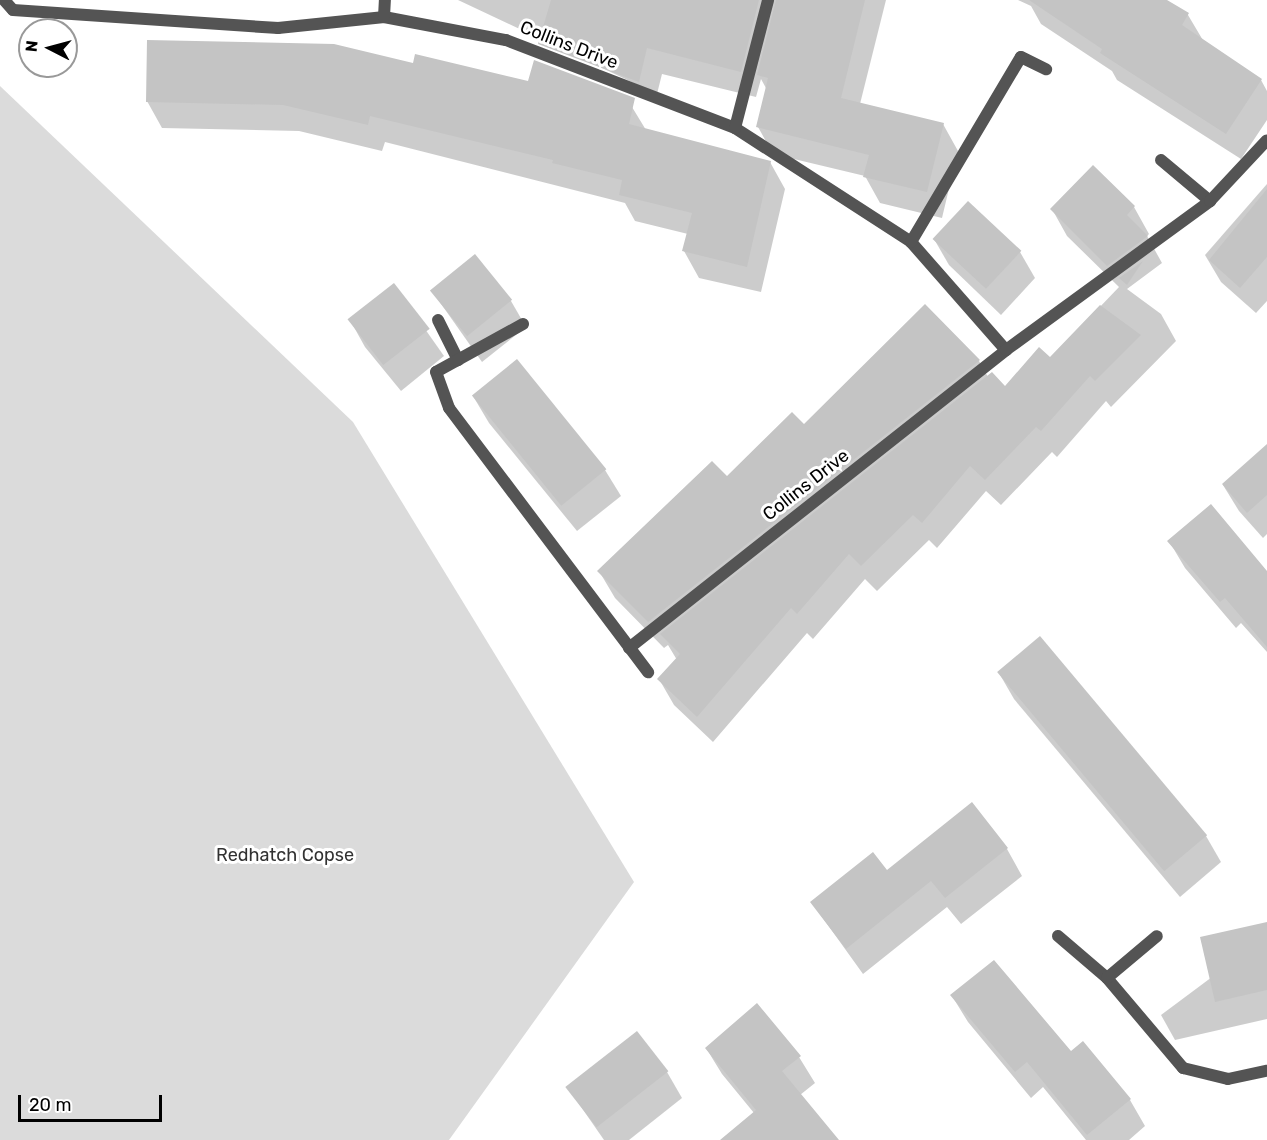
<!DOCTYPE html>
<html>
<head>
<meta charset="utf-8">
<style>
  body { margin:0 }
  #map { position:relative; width:1267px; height:1140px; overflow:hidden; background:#fff; font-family:Rubik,sans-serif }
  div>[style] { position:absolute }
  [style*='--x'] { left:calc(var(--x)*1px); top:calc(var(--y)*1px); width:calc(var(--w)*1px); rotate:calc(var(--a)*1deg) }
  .green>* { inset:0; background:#dbdbdb }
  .shadow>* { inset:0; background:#0003 }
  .building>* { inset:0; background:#c4c4c4; transform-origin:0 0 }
  .minor>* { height:12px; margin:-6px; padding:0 6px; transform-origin:6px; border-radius:6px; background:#545454 }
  span { translate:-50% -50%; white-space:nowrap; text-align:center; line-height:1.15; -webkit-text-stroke:6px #fff; paint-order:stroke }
  .street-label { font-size:18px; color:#000 }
  .park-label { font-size:18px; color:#323232 }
  .north { position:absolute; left:18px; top:18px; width:60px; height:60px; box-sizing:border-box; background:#fff; border:2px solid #999; border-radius:50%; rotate:276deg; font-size:16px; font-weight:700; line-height:24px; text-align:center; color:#000 }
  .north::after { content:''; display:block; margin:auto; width:21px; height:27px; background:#000; clip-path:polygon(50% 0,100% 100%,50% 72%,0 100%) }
  .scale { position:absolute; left:18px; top:1095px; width:144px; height:27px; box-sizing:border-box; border:3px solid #000; border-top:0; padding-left:8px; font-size:18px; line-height:21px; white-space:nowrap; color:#000; -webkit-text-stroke:4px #fff; paint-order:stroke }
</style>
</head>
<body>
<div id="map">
  <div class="green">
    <i style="clip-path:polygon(0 86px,353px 422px,634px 882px,449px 1140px,0 1140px)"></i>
  </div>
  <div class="shadow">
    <i style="clip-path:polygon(458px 0,886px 0,860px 104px,943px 124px,958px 151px,942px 218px,880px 203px,865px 176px,773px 154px,758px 127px,767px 90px,761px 79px,756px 97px,662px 74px,657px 94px)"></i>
    <i style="clip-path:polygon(1018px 0,1161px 0,1188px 15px,1204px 42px,1261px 80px,1267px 91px,1267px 120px,1241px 159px,1117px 80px,1112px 71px,1041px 24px,1031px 6px)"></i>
    <i style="clip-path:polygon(414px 65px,632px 107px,646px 130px,770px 162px,785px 189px,761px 292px,699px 278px,684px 251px,688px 234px,635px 221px,625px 203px,385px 142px,382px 151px,299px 131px,162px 128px,147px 101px)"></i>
    <i style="clip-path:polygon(1093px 167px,1134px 207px,1149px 234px,1147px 236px,1162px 263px,1127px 289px,1161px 314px,1176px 341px,1111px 407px,1106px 401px,1057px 457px,1052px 452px,1001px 505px,986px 491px,937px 548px,929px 540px,877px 591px,865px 579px,813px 639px,807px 633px,713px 742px,674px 705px,659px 679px,677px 660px,668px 645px,664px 648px,615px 598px,599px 571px,804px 426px,925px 306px,979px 361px,988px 377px,1005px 388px,1050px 359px,1119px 287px,1067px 236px,1052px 209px)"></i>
    <i style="clip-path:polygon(1267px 184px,1267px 301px,1256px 313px,1221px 282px,1205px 255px)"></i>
    <i style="clip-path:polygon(934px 239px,1020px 252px,1035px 278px,1001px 315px,949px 265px)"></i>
    <i style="clip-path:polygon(394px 285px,444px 356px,401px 391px,365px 347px,350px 320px)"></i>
    <i style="clip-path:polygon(432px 291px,511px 301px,526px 327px,482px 362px)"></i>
    <i style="clip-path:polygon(473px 396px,605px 470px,621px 496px,577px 531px,489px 423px)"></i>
    <i style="clip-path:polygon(1267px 446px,1267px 534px,1263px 538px,1239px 511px,1223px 485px)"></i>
    <i style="clip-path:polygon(1169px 541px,1267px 573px,1267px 652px,1241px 623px,1236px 628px,1185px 568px)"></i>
    <i style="clip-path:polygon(1040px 638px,1206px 836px,1221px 862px,1180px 897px,1014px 699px,999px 673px)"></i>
    <i style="clip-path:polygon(971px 805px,1007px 849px,1022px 876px,961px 924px,947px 907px,863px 974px,812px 903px,886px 872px)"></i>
    <i style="clip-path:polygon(1267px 936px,1267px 1019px,1175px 1040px,1161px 1015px)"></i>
    <i style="clip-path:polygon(952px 996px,1071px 1053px,1083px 1043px,1130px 1100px,1145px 1126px,1129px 1140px,1086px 1140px,1043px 1087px,1031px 1098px,968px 1022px)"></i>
    <i style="clip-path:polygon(706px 1048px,799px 1057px,815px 1083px,800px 1095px,836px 1140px,749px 1140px,754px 1113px,722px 1074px)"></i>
    <i style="clip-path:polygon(667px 1072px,682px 1098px,629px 1140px,604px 1140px,568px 1088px)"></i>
  </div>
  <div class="building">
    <i style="clip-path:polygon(551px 0,759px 0,741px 72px,647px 48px,639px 82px,538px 44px)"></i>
    <i style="clip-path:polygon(776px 0,865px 0,841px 98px,944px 123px,927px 192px,863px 177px,869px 155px,756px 127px,768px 78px,757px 75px)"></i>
    <i style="clip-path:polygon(1029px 0,1167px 0,1189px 13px,1182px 25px,1262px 79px,1226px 134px,1100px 53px,1102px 49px)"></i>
    <i style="clip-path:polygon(147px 40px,334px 44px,413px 63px,415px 54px,528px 81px,534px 60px,635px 98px,629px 124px,771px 161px,747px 267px,682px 251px,692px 213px,619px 195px,622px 180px,552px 163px,553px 160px,370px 116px,368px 125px,283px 105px,146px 102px)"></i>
    <i style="clip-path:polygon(1093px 165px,1135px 206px,1127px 215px,1148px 236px,1107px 266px,1050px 209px)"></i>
    <i style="clip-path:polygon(1267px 189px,1267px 257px,1240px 288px,1209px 260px)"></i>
    <i style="left:968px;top:201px;width:73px;height:52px;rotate:43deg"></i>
    <i style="left:475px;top:254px;width:59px;height:58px;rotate:51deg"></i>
    <i style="clip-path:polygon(1143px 261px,1127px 285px,1119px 278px)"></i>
    <i style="left:394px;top:283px;width:58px;height:59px;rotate:52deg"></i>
    <i style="clip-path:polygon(925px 304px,980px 360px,648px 622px,597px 571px,712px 461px,727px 476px,792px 412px,804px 424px)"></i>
    <i style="clip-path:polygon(1100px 305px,1141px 335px,1095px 381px,1090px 376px,1041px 431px,1036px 427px,985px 480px,970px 466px,922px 523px,913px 515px,861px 566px,849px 554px,797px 614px,791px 608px,697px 717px,657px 679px,680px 654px,660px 634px,992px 372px,1005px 386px,1039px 347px,1050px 357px)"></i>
    <i style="left:517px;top:359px;width:142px;height:58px;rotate:51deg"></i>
    <i style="clip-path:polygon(1267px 444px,1267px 495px,1247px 513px,1222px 484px)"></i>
    <i style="clip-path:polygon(1211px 504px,1267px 571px,1267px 647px,1225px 598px,1220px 602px,1167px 541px)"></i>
    <i style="left:1040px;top:636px;width:260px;height:56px;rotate:50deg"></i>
    <i style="clip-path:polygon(972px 802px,1008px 848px,945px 898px,931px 881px,846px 949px,810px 902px,873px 852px,887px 870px)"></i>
    <i style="clip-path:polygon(1267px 922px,1267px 990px,1215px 1002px,1200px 937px)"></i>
    <i style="clip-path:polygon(994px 960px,1071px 1051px,1083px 1041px,1131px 1099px,1087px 1135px,1027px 1062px,1015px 1072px,950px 995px)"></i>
    <i style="clip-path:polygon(757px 1003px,801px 1056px,782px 1071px,839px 1140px,720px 1140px,756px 1110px,705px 1048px)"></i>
    <i style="left:637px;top:1031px;width:51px;height:91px;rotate:52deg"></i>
  </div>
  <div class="minor">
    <i style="--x:4;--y:0;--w:13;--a:48"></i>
    <i style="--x:13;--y:10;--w:266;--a:3.9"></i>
    <i style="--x:278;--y:28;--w:107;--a:-5.9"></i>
    <i style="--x:384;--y:17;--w:124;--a:10.7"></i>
    <i style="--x:506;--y:40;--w:245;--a:21"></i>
    <i style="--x:735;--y:128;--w:210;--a:32.9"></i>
    <i style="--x:911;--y:242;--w:144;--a:48.7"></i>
    <i style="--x:384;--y:17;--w:17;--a:-87"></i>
    <i style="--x:735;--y:128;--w:132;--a:-75.5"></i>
    <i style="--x:1161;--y:160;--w:64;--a:39.9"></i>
    <i style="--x:911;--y:242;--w:215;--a:-59.3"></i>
    <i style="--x:1021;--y:57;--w:28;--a:26"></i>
    <i style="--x:438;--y:320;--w:45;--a:63.4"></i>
    <i style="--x:523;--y:324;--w:99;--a:151.1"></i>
    <i style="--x:436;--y:372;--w:38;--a:70"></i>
    <i style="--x:449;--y:408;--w:331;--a:53"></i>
    <i style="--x:629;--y:648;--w:481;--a:-38.3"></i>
    <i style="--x:1006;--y:350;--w:253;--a:-36.1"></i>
    <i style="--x:1210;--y:201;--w:83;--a:-46.9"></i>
    <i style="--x:1058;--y:936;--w:65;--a:40.6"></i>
    <i style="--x:1107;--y:978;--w:118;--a:49.8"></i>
    <i style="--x:1183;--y:1068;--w:46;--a:13.7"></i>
    <i style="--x:1228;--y:1079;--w:40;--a:-12"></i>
    <i style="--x:1107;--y:978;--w:65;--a:-40"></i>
  </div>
  <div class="street-label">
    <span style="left:569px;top:45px;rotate:21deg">Collins Drive</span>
    <span style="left:806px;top:485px;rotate:-38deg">Collins Drive</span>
  </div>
  <div class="park-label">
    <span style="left:285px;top:855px">Redhatch Copse</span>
  </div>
  <div class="north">N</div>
  <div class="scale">20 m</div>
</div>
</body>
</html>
